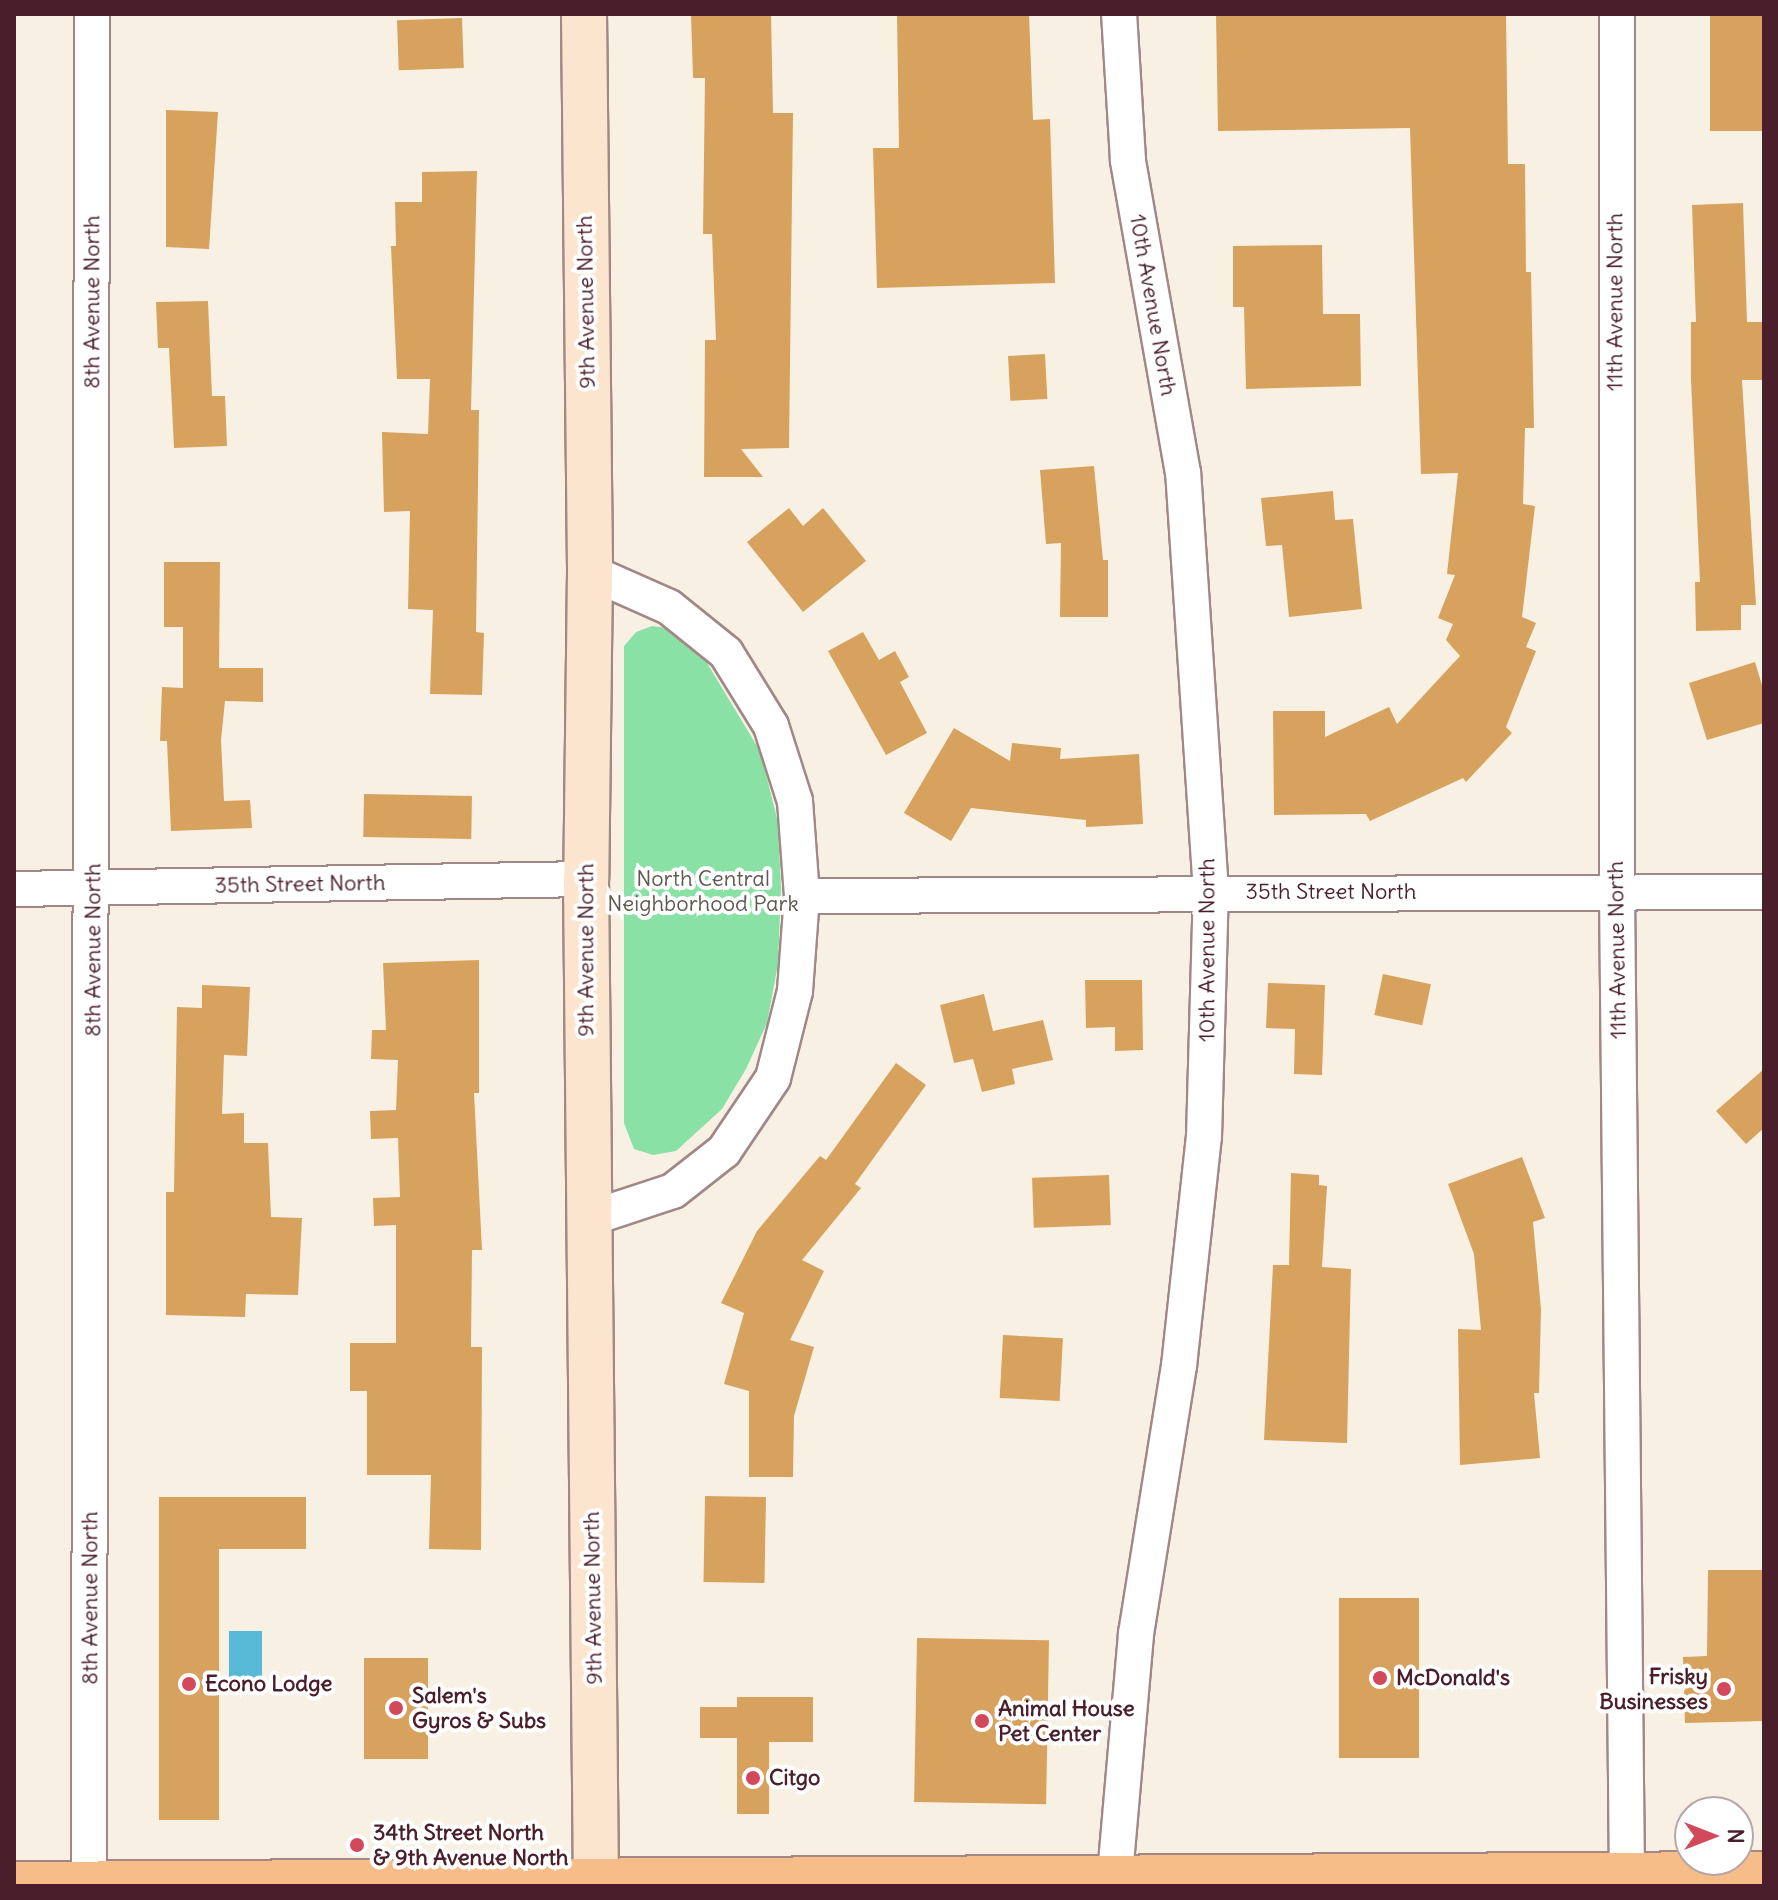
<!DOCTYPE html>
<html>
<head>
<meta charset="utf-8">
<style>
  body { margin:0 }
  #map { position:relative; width:1778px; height:1900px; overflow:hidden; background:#f8f1e3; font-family:Delius,sans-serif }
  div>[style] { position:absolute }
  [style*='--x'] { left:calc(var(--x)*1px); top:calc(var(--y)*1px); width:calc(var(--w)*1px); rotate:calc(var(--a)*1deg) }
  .green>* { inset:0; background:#8ae1a6 }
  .water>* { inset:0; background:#57b9d6; transform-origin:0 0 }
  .building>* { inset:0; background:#d7a25e; transform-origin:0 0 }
  .roads { filter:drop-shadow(2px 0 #a18887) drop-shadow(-2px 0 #a18887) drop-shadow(0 2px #a18887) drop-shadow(0 -2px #a18887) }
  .street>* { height:34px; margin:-17px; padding:0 17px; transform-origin:17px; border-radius:17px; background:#fff }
  .secondary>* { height:44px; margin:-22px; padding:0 22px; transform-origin:22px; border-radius:22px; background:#fce5cf }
  .highway>* { height:44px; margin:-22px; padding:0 22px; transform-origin:22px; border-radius:22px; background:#f7bd88 }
  .dots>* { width:22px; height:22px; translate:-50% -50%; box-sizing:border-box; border:4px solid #fff; border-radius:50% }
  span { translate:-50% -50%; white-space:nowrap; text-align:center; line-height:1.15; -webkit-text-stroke:8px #fff; paint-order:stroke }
  .street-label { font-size:22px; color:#4a1f2b }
  .park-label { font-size:22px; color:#5d5950 }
  .poi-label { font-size:22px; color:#4a1f2b; font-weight:700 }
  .right { translate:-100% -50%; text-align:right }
  .left { translate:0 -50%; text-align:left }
  .frame { position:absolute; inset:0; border:16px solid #4a1f2b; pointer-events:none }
  .north { position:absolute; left:1674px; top:1796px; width:80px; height:80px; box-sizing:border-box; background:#fff; border:2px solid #b7a5aa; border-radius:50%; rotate:90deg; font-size:22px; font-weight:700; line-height:32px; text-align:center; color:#4a1f2b }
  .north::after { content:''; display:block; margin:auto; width:28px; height:36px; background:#d1495b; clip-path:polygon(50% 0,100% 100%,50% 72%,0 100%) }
</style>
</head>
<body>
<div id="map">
  <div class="green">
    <i style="clip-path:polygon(652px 626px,669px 628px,701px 653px,760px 751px,778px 822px,781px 888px,778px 964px,767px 1023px,746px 1069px,722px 1109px,676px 1151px,653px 1155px,634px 1149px,624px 1123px,624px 646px,636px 632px)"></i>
  </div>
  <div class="water">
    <i style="left:262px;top:1631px;width:63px;height:33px;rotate:90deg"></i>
  </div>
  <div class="building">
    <i style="clip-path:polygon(771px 14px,773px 113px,793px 113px,789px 448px,741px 449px,763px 477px,704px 477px,705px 340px,716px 340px,712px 234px,703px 234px,705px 78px,693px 78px,691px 15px)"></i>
    <i style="clip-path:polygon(897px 14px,1029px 14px,1033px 120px,1050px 119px,1055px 283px,877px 288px,873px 148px,899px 148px)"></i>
    <i style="clip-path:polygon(1216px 14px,1506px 14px,1508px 164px,1525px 164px,1526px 272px,1531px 272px,1534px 428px,1525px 428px,1523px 504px,1535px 506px,1522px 617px,1536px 623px,1526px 647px,1536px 651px,1506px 727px,1512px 733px,1466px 782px,1463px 778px,1370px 821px,1366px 814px,1274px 815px,1273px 711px,1325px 711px,1325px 737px,1389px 707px,1397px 724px,1460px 656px,1446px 640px,1453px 624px,1438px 618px,1455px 575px,1447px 574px,1458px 473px,1421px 474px,1410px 128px,1218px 131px)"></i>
    <i style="left:1710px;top:14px;width:54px;height:117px"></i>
    <i style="left:462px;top:18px;width:50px;height:65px;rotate:88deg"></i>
    <i style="clip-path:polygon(166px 110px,218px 112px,209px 249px,166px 247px)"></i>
    <i style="clip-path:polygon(477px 171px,471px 410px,479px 410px,476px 632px,484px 633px,482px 695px,430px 694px,433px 610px,408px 609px,410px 511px,384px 512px,382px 432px,428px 434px,430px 379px,397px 379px,391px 246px,396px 246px,395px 202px,422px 202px,422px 172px)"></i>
    <i style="clip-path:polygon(1743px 203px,1747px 322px,1764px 322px,1763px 380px,1742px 380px,1756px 605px,1741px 605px,1741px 630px,1696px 631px,1695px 582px,1700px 582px,1691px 380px,1691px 322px,1696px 322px,1692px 205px)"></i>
    <i style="clip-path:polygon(1322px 245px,1323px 314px,1360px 314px,1361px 386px,1246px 389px,1244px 307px,1233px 307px,1233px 246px)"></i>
    <i style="clip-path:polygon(208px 301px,212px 396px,225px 396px,227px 446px,174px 448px,169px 348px,158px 348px,156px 302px)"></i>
    <i style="left:1045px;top:354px;width:45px;height:37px;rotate:87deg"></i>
    <i style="clip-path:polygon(1094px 466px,1103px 560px,1108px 560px,1108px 617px,1060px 617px,1061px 543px,1046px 544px,1040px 470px)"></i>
    <i style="clip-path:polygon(1333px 491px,1335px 520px,1353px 519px,1362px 609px,1289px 617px,1282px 545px,1266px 546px,1261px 498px)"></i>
    <i style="clip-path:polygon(789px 508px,803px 526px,823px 508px,866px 561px,803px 612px,747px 542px)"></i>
    <i style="clip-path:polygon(164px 562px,220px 562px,219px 668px,263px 668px,263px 702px,225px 701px,221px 740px,224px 801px,250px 800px,252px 828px,171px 831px,167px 741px,160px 741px,162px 687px,183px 688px,183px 627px,164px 627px)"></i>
    <i style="clip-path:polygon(863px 632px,879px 660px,895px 651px,909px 677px,900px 682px,927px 733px,886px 755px,828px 651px)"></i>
    <i style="clip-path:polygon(1755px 662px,1764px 692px,1764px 723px,1707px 740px,1689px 683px)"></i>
    <i style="clip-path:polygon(954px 728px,1010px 761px,1012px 743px,1061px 748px,1060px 759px,1139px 754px,1143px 824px,1086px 827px,1086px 820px,971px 808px,951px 841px,904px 813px)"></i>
    <i style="left:364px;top:794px;width:108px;height:43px;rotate:1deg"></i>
    <i style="clip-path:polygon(479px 960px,479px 1093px,474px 1093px,482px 1250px,472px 1250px,471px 1347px,482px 1347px,481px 1550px,429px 1549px,431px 1475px,367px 1475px,367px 1391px,350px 1391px,350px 1343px,396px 1343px,396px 1225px,374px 1226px,373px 1198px,400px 1197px,398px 1138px,371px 1139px,370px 1111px,396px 1110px,398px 1060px,371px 1059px,372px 1030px,386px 1030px,383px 963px)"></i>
    <i style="left:1383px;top:974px;width:49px;height:42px;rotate:12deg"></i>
    <i style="clip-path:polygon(1085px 980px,1142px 980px,1143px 1050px,1115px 1051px,1115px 1027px,1086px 1028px)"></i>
    <i style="clip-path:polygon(1268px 983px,1325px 985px,1322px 1075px,1294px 1074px,1295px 1029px,1266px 1028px)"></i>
    <i style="clip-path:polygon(202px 985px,250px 987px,247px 1056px,224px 1055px,222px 1114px,244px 1113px,244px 1143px,268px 1143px,271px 1217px,302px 1218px,298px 1295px,246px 1294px,245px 1317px,166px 1315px,166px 1192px,174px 1192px,177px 1007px,202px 1008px)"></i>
    <i style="clip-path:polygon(984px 994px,993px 1031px,1043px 1020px,1053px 1060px,1012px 1069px,1015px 1084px,982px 1092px,973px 1059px,954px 1063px,940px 1005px)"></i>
    <i style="clip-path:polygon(896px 1063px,926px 1085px,855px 1184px,861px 1188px,802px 1260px,824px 1271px,790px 1340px,814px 1347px,794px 1416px,793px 1477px,749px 1477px,749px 1391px,724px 1384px,744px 1313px,721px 1303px,757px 1231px,820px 1156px,826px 1160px)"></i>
    <i style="clip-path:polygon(1764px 1069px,1764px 1128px,1746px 1144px,1716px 1111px)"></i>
    <i style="clip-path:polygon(1522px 1157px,1545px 1218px,1533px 1222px,1541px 1309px,1539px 1393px,1534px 1393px,1540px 1458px,1460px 1465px,1458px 1329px,1481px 1330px,1474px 1254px,1448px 1184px)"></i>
    <i style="clip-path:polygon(1291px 1173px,1319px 1175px,1319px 1185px,1327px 1186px,1322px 1267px,1351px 1269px,1347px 1443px,1264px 1440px,1273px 1265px,1289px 1265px)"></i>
    <i style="left:1109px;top:1175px;width:50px;height:77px;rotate:88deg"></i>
    <i style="left:1003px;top:1335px;width:60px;height:63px;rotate:3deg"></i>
    <i style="left:705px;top:1496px;width:61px;height:86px;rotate:1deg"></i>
    <i style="clip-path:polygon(159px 1497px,306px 1497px,306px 1549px,219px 1549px,219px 1820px,159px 1820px)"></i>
    <i style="clip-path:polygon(1708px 1570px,1764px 1570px,1764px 1721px,1685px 1723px,1683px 1657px,1707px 1656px)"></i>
    <i style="left:1339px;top:1598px;width:80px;height:160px"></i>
    <i style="left:917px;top:1638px;width:132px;height:164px;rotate:1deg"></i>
    <i style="left:364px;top:1658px;width:64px;height:101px"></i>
    <i style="clip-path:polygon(737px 1697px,813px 1697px,813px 1742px,769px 1742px,769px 1814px,737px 1814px,737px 1738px,700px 1738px,700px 1707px,737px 1707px)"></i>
  </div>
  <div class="roads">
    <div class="street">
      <i style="--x:1617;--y:14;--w:877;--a:90"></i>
      <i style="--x:1617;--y:891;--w:995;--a:89.42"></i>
      <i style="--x:590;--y:572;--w:86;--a:23.9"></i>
      <i style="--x:669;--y:607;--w:73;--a:38.9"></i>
      <i style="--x:726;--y:653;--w:86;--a:58.3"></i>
      <i style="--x:771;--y:726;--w:79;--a:72.3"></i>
      <i style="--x:795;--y:801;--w:95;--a:85.8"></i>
      <i style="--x:802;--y:896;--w:962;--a:-0.24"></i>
      <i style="--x:14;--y:889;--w:572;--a:-1"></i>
      <i style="--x:588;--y:1219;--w:89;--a:-18.2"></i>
      <i style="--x:673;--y:1191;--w:65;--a:-38.1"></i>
      <i style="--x:724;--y:1151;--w:88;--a:-56.1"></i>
      <i style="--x:773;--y:1078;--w:90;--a:-75.8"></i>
      <i style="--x:795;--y:991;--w:95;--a:-85.8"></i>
      <i style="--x:89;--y:1886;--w:1872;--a:-89.91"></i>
      <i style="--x:1114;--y:1886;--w:253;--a:-85"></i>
      <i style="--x:1136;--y:1634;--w:271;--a:-80.9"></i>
      <i style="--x:1179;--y:1366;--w:230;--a:-83.8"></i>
      <i style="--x:1204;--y:1137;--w:245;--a:-88.4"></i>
      <i style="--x:1211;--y:892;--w:420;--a:-93.8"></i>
      <i style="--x:1183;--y:473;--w:318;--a:-100"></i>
      <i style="--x:1128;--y:160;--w:146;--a:-93.5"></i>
    </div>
    <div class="secondary">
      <i style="--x:584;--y:14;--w:558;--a:89.38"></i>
      <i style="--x:590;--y:572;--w:307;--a:90.7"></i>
      <i style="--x:586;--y:879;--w:1007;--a:89.43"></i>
    </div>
    <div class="highway">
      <i style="--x:14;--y:1884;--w:1750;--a:-0.33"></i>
    </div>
  </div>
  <div class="dots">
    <i style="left:1380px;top:1678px;background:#d1495b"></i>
    <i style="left:189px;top:1684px;background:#d1495b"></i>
    <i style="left:1724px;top:1689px;background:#d1495b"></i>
    <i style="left:396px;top:1708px;background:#d1495b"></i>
    <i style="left:982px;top:1721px;background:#d1495b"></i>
    <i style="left:753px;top:1778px;background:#d1495b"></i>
    <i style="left:357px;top:1845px;background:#d1495b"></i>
  </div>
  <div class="street-label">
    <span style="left:92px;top:302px;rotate:-90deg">8th Avenue North</span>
    <span style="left:586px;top:302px;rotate:-91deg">9th Avenue North</span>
    <span style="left:1615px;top:302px;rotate:-90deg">11th Avenue North</span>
    <span style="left:1153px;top:305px;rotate:80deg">10th Avenue North</span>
    <span style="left:300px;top:884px;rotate:-1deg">35th Street North</span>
    <span style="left:1331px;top:892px">35th Street North</span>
    <span style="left:93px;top:950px;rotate:-90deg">8th Avenue North</span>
    <span style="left:586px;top:950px;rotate:-90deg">9th Avenue North</span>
    <span style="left:1207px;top:950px;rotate:-90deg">10th Avenue North</span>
    <span style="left:1617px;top:950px;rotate:-91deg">11th Avenue North</span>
    <span style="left:90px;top:1598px;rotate:-90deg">8th Avenue North</span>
    <span style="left:593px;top:1598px;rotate:-91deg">9th Avenue North</span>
  </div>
  <div class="park-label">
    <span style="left:703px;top:891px">North Central<br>Neighborhood Park</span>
  </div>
  <div class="poi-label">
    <span class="right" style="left:1708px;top:1689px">Frisky<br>Businesses</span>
    <span class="left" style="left:1396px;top:1678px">McDonald's</span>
    <span class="left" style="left:205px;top:1684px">Econo Lodge</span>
    <span class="left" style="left:412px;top:1708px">Salem's<br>Gyros &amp; Subs</span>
    <span class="left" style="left:998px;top:1721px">Animal House<br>Pet Center</span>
    <span class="left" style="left:769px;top:1778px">Citgo</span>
    <span class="left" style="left:373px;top:1845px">34th Street North<br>&amp; 9th Avenue North</span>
  </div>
  <div class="frame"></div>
  <div class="north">N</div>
</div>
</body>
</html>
